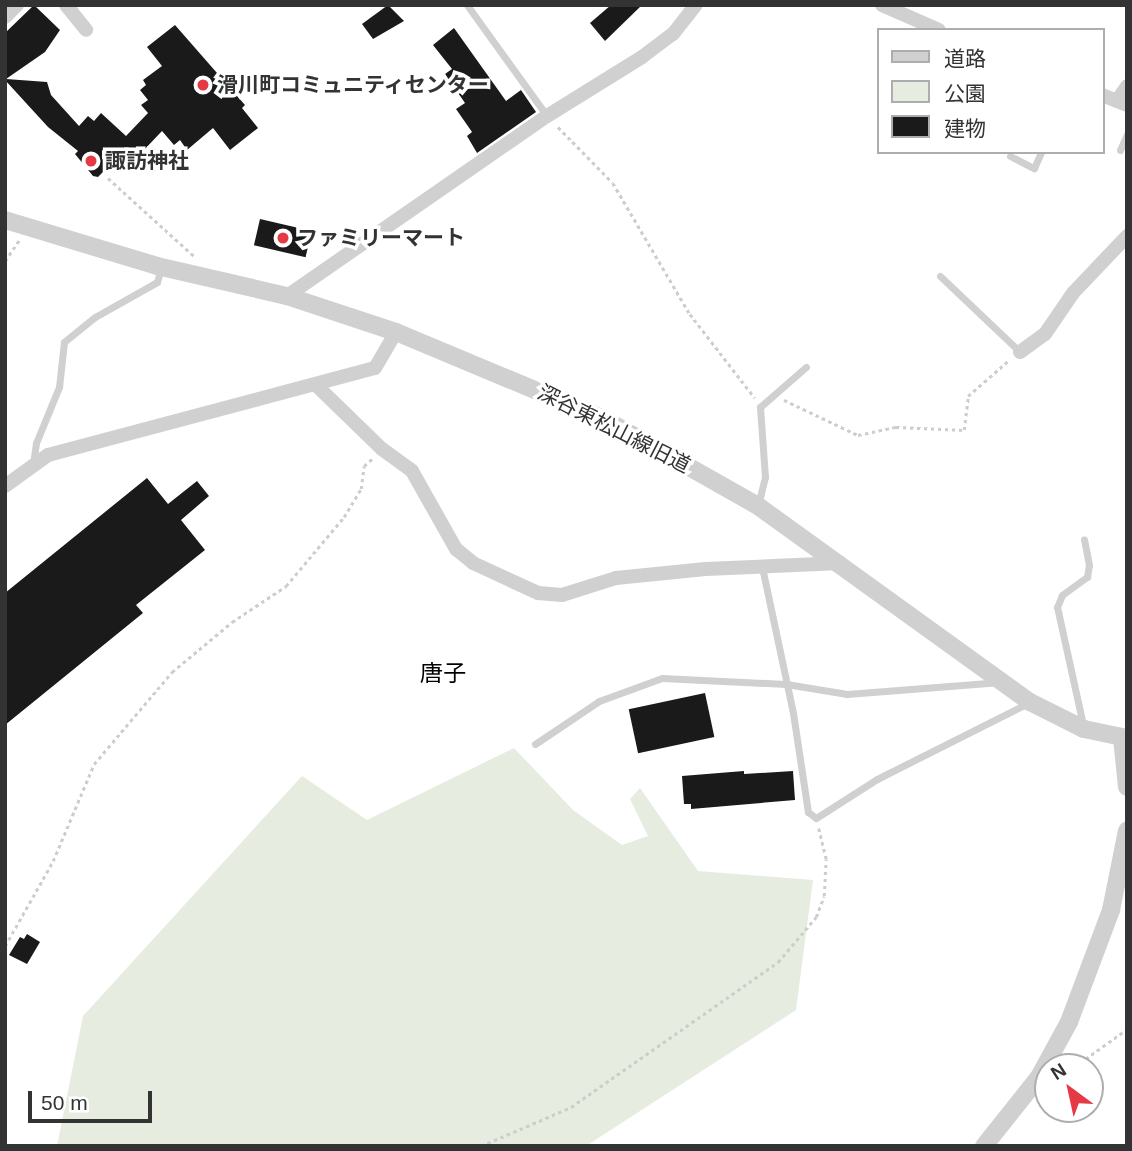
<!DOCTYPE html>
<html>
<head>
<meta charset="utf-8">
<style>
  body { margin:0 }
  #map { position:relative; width:1132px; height:1151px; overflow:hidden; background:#fff; font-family:Arial,"Noto Sans JP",sans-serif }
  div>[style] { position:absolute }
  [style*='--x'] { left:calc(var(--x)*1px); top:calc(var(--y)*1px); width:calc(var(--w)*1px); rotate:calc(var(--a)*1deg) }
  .green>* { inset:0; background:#e6ecdf }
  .building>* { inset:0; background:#1a1a1a; transform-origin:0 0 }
  .path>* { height:2.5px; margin-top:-1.25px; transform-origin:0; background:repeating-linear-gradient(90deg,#cdcdcd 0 3.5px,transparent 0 7px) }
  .service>* { height:7px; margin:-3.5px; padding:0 3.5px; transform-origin:3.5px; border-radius:3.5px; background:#d0d0d0 }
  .minor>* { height:14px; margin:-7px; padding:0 7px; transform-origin:7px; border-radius:7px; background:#d0d0d0 }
  .tertiary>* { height:18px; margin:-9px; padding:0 9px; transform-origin:9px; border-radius:9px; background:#d0d0d0 }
  .dots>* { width:19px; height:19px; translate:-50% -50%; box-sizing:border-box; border:4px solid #fff; border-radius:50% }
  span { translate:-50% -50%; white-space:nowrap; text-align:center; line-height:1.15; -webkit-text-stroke:7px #fff; paint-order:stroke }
  .poi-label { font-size:21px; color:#333; font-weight:700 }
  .left { translate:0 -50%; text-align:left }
  .street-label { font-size:21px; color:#333 }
  .neighbourhood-label { font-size:23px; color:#000 }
  .frame { position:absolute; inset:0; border:7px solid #333; pointer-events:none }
  .legend { position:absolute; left:877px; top:28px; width:228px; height:126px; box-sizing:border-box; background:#fff; border:2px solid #adadad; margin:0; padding:9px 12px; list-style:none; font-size:21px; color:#333 }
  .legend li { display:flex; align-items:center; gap:14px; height:35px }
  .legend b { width:35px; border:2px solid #adadad }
  .north { position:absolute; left:1034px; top:1053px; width:70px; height:70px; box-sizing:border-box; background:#fff; border:2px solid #adadad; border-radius:50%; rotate:327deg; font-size:19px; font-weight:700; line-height:28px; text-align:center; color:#333 }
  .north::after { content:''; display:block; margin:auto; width:24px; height:32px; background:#e63946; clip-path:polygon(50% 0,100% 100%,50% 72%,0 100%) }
  .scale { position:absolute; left:28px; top:1091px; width:124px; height:32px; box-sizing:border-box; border:4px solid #333; border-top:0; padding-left:9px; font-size:21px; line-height:24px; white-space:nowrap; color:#333; -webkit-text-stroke:5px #fff; paint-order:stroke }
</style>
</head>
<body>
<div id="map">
  <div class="green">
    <i style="clip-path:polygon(514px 748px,573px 810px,622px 845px,648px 836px,630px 799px,640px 788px,698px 871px,813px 880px,796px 1010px,586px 1146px,57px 1146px,83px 1016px,302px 776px,367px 820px)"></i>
  </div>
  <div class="building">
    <i style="clip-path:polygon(34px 5px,60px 30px,45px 52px,6px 79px,47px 82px,51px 95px,79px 126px,88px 116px,94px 121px,101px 113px,126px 136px,148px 113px,141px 105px,148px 100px,140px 90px,146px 85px,143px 80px,162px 66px,147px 47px,175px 25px,245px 105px,242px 108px,258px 128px,230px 150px,213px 128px,187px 150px,180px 140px,174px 145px,162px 131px,124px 171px,114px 161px,98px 177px,93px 176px,75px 154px,78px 151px,48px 127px,5px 80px,5px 33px)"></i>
    <i style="clip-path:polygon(388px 5px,404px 21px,373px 39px,362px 24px)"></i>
    <i style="clip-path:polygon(611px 5px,642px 5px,605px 41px,590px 23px)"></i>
    <i style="clip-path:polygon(454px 28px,506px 101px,521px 90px,536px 112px,477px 153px,467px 136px,472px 132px,456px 109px,465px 103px,445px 74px,452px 69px,433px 45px)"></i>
    <i style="left:260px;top:219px;width:53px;height:27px;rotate:13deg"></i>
    <i style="clip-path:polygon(147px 478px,168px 504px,197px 481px,209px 496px,181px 520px,205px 550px,136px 605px,143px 613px,5px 725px,5px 593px)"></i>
    <i style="left:705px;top:693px;width:45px;height:78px;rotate:78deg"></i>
    <i style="clip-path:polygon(744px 771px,744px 774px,793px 771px,795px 800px,691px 809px,691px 804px,684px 804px,682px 776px)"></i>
    <i style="clip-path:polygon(27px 934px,40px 942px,27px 964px,9px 955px,20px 937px,24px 939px)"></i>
  </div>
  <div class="path">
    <i style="--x:558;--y:127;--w:78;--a:45.5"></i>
    <i style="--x:613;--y:183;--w:152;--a:59.6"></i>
    <i style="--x:690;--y:314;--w:106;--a:52.3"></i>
    <i style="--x:108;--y:178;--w:116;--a:42.2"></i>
    <i style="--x:5;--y:261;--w:25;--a:-56"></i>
    <i style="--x:784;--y:400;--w:82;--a:25.3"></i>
    <i style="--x:858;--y:435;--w:39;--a:-12"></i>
    <i style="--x:896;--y:427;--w:68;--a:2.5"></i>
    <i style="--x:964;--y:430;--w:34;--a:-83"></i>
    <i style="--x:968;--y:396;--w:53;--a:-41.2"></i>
    <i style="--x:5;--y:946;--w:98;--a:-60.5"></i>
    <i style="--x:53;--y:861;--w:105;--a:-67.1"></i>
    <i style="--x:94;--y:764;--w:121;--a:-49.7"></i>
    <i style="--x:172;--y:672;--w:78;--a:-39.8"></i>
    <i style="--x:232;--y:622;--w:65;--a:-33.7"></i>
    <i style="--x:286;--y:586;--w:90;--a:-50"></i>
    <i style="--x:344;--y:517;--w:33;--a:-59"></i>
    <i style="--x:361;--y:489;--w:23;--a:-83"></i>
    <i style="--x:364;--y:466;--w:11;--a:-41"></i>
    <i style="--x:1074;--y:1067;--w:65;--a:-35.6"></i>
    <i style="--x:481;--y:1146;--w:98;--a:-23.4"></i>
    <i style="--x:571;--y:1107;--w:253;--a:-35"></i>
    <i style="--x:778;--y:962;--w:59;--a:-49.8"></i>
    <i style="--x:816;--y:917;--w:22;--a:-69"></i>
    <i style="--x:824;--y:896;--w:37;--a:-87"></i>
    <i style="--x:826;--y:859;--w:32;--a:-104"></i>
  </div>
  <div class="service">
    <i style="--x:467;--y:5;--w:137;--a:54.2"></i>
    <i style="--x:1120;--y:150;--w:17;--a:-66"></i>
    <i style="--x:1010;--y:156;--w:27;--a:27"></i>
    <i style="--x:1034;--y:168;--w:17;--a:-66"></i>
    <i style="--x:940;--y:276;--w:110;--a:43.5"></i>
    <i style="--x:33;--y:464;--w:21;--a:-82"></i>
    <i style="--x:36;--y:443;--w:61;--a:-67.7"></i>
    <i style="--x:59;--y:387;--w:45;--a:-83.7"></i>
    <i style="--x:64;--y:342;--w:40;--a:-39"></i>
    <i style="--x:95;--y:317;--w:71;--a:-29.4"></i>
    <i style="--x:157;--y:282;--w:15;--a:-74"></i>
    <i style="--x:758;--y:505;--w:29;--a:-76"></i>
    <i style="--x:765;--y:477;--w:70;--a:-94.1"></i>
    <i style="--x:760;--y:407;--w:61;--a:-41"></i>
    <i style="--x:762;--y:567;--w:149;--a:78"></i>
    <i style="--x:793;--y:713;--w:100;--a:81.4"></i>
    <i style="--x:808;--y:812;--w:10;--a:37"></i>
    <i style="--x:816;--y:818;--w:72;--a:-32.6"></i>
    <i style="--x:877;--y:779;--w:171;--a:-26.7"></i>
    <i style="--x:1083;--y:725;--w:121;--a:-102.4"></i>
    <i style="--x:1057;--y:607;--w:13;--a:-67"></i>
    <i style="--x:1062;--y:595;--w:31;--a:-36"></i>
    <i style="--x:1087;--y:577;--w:12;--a:-81"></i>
    <i style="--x:1089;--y:565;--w:26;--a:-101"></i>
    <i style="--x:535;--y:744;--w:77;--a:-33.9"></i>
    <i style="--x:599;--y:701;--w:67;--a:-20.1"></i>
    <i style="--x:662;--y:678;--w:124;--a:2.8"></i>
    <i style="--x:786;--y:684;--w:62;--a:9.3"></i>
    <i style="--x:847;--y:694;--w:151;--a:-4.5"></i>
  </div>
  <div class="minor">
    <i style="--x:66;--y:5;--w:32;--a:51"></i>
    <i style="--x:882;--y:5;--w:62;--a:23.7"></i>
    <i style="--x:5;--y:17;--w:17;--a:-45"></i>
    <i style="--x:1102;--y:95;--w:27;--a:22"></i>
    <i style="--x:1117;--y:101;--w:18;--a:-56"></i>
    <i style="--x:287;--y:296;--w:316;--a:-34.7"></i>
    <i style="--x:547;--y:116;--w:112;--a:-31.8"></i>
    <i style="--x:642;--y:57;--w:39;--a:-37"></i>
    <i style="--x:673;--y:34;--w:37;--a:-52"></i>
    <i style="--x:1020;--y:352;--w:31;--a:-36"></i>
    <i style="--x:1045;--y:334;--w:50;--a:-55.7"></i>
    <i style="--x:1073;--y:293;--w:79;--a:-46.5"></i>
    <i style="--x:318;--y:387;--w:89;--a:44.1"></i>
    <i style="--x:382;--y:449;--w:37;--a:36"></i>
    <i style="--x:412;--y:471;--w:90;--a:60.6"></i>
    <i style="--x:456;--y:549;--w:22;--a:39"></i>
    <i style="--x:473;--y:563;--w:72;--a:24.8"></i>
    <i style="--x:538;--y:593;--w:24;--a:5"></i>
    <i style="--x:562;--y:595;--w:57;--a:-17.5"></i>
    <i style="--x:616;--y:578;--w:90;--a:-5.7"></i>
    <i style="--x:706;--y:569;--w:135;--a:-2.5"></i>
    <i style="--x:5;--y:486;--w:53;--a:-35.8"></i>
    <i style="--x:48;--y:455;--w:338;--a:-14.9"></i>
    <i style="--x:375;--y:368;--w:42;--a:-59.7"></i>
  </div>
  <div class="tertiary">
    <i style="--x:5;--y:220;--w:159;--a:16.8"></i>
    <i style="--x:157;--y:266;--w:133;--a:13"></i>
    <i style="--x:287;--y:296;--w:115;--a:18.3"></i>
    <i style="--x:396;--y:332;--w:228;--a:22.7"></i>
    <i style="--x:606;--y:420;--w:175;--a:29.5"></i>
    <i style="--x:758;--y:506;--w:335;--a:35.8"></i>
    <i style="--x:1030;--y:702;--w:60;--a:26.6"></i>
    <i style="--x:1084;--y:729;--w:44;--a:11.8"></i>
    <i style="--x:1122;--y:738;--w:49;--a:84.2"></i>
    <i style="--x:984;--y:1146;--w:88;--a:-51.4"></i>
    <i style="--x:1039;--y:1077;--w:63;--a:-61.4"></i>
    <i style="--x:1069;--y:1022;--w:120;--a:-69.4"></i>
    <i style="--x:1111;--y:910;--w:81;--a:-78.6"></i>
  </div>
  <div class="dots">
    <i style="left:203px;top:85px;background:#e63946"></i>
    <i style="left:91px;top:161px;background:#e63946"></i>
    <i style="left:283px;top:238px;background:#e63946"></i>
  </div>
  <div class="poi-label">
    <span class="left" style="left:217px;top:85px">滑川町コミュニティセンター</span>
    <span class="left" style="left:105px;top:161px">諏訪神社</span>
    <span class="left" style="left:297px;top:238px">ファミリーマート</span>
  </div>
  <div class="street-label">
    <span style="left:614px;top:429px;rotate:27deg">深谷東松山線旧道</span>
  </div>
  <div class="neighbourhood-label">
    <span style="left:443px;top:673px">唐子</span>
  </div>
  <div class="frame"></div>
  <ul class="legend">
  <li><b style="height:9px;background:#d0d0d0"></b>道路</li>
  <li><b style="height:19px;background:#e6ecdf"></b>公園</li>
  <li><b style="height:19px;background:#1a1a1a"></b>建物</li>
  </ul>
  <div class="north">N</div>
  <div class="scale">50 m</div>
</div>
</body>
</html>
